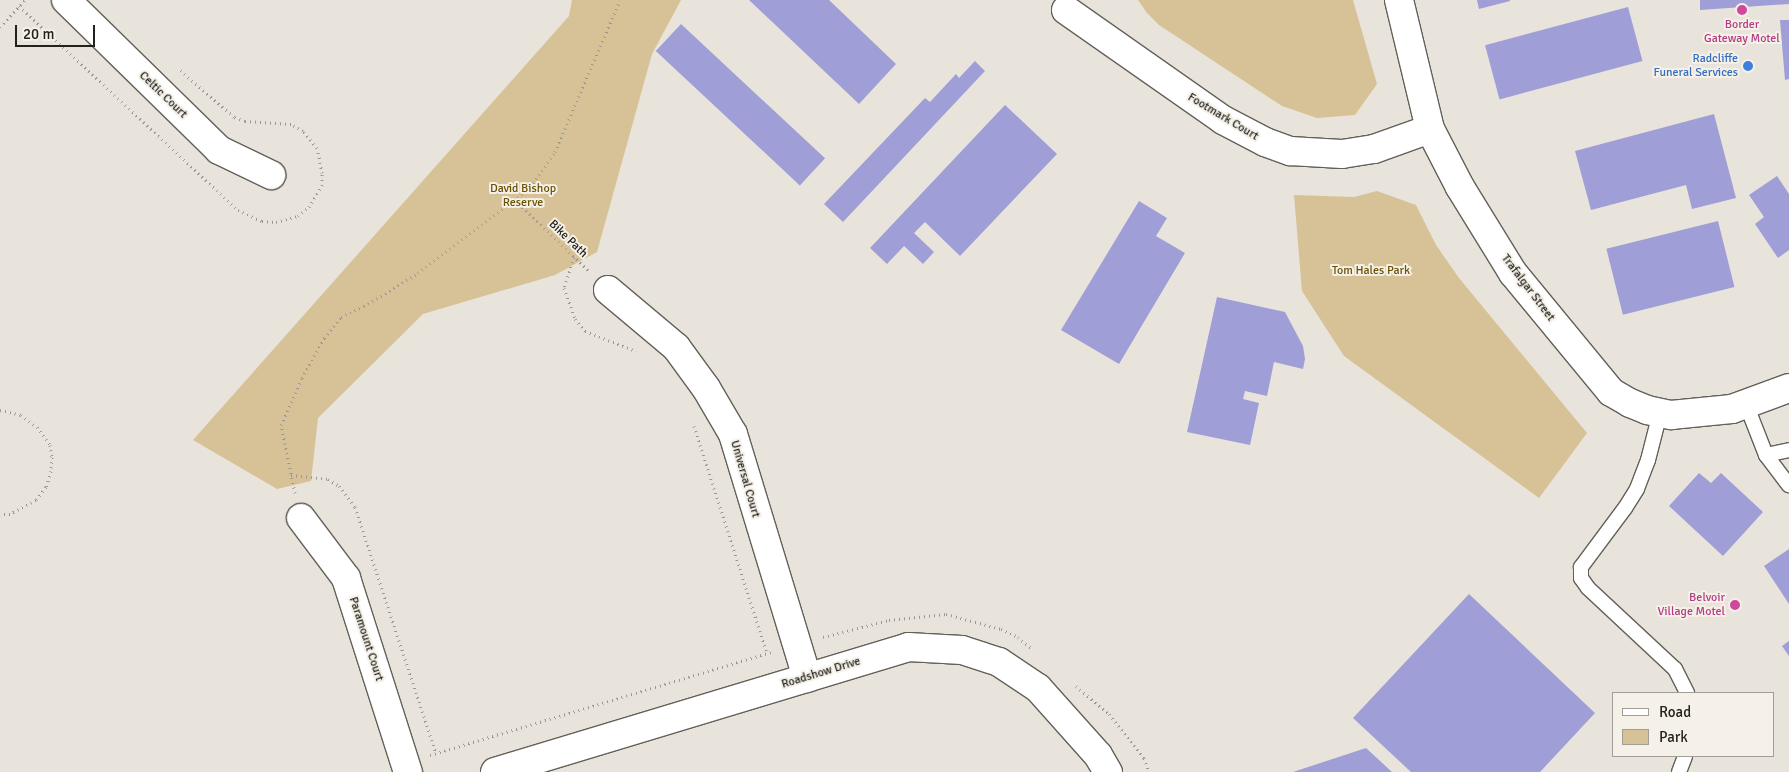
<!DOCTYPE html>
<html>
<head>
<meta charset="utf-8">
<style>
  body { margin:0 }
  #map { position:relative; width:1789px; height:772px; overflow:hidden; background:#e8e4db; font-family:Signika,sans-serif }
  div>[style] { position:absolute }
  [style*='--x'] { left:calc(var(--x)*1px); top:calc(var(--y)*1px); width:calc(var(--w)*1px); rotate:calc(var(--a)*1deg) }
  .green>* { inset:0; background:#d6c296 }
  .building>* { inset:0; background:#9f9ed7; transform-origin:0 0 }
  .path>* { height:3px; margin-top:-1.5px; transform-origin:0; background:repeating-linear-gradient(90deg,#9a9891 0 1px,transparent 0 5px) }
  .roads { filter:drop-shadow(1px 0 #646059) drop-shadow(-1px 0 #646059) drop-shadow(0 1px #646059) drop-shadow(0 -1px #646059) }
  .lane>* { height:14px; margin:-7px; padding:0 7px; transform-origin:7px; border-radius:7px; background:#fff }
  .street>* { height:28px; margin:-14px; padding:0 14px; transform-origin:14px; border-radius:14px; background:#fff }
  .dots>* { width:14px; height:14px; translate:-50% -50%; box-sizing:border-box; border:2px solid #f5f1e8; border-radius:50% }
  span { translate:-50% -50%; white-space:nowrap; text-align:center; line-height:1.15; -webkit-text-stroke:4px #f5f1e8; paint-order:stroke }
  .hotel-label { font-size:12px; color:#b23c85 }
  .right { translate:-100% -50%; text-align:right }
  .shop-label { font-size:12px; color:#366cbe }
  .street-label { font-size:12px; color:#22211d }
  .park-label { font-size:12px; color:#6b5106 }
  .legend { position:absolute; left:1612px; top:692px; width:162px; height:65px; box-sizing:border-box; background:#f5f1e8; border:1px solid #a19e97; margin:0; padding:6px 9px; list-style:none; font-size:15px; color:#22211d }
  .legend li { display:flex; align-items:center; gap:10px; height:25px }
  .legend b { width:25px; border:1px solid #a19e97 }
  .scale { position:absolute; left:15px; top:25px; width:80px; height:22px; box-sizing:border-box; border:2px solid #22211d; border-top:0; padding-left:6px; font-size:15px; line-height:18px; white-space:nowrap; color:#22211d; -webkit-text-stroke:4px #f5f1e8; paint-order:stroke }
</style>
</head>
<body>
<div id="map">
  <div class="green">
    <i style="clip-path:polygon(572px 0,681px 0,652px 54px,597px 252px,555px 275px,423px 314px,318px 418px,311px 481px,277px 489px,193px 440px,569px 16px)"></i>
    <i style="clip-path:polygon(1138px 0,1353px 0,1377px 84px,1355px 115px,1317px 118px,1282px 106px,1159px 25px,1147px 13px)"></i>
    <i style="clip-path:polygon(1377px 191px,1416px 205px,1436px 245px,1459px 278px,1587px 433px,1539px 498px,1344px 356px,1302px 291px,1294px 195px,1354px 197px)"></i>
  </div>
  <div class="building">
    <i style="clip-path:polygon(749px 0,829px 0,896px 64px,859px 104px)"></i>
    <i style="clip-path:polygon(1477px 0,1510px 0,1510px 1px,1479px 9px)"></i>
    <i style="clip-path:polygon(1700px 0,1789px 0,1789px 4px,1700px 10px)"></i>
    <i style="left:1628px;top:7px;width:56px;height:148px;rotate:75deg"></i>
    <i style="clip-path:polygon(1780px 20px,1789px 20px,1789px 79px,1785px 80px)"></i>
    <i style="left:681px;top:24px;width:197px;height:37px;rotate:43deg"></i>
    <i style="clip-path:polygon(975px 61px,985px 71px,843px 222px,824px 204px,925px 98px,930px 102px,956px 74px,959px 78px)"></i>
    <i style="clip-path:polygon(1005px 105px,1057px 154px,960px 256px,925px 222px,914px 233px,934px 252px,923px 264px,904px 246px,887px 264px,870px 248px)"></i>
    <i style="clip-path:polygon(1714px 114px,1736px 198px,1692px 209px,1686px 185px,1591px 210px,1575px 151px)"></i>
    <i style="clip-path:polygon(1777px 176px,1789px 194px,1789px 250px,1778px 258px,1755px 224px,1764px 217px,1749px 195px)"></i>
    <i style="clip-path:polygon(1139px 201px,1167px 218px,1156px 236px,1185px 253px,1119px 364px,1061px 330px)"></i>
    <i style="left:1718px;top:221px;width:68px;height:115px;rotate:76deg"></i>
    <i style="clip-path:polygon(1217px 297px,1285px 312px,1303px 346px,1305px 359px,1303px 369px,1274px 362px,1267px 396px,1245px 391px,1243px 399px,1259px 403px,1250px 445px,1187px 432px)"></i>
    <i style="clip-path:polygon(1699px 473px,1711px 483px,1721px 473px,1763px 512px,1723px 556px,1669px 506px)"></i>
    <i style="clip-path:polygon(1789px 549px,1789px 604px,1764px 566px)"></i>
    <i style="clip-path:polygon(1469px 594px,1595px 713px,1540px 772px,1411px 772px,1353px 718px)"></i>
    <i style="clip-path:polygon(1789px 641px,1789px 656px,1782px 646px)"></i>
    <i style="clip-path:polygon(1366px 748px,1392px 772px,1293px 772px)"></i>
  </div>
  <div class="path">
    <i style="--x:19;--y:6;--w:299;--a:43"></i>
    <i style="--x:238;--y:210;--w:26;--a:25"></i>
    <i style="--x:262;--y:221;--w:14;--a:4"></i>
    <i style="--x:276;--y:222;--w:23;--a:-15"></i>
    <i style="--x:298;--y:216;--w:14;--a:-39"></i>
    <i style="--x:309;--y:207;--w:26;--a:-59"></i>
    <i style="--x:322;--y:185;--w:12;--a:-90"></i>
    <i style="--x:322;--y:173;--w:25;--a:-101"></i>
    <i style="--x:317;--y:148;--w:22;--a:-129"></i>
    <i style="--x:303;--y:131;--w:14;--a:-150"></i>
    <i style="--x:291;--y:124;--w:46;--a:-176.3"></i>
    <i style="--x:245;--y:121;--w:12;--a:-160"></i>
    <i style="--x:234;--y:117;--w:73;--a:-138.9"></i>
    <i style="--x:0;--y:27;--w:37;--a:-47"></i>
    <i style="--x:515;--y:200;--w:104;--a:43.8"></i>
    <i style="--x:574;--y:257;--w:33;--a:108"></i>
    <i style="--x:564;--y:288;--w:33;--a:70"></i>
    <i style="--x:575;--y:319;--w:16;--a:50"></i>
    <i style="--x:585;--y:331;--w:55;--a:21.4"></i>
    <i style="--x:0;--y:410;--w:22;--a:13"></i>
    <i style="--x:21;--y:415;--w:20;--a:37"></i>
    <i style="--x:37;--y:427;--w:22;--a:54"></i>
    <i style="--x:50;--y:445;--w:12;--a:81"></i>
    <i style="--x:52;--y:457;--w:14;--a:94"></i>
    <i style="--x:51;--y:471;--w:17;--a:107"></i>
    <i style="--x:46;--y:487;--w:16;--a:128"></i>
    <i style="--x:36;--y:500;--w:30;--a:152"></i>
    <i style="--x:10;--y:514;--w:10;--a:180"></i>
    <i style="--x:694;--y:426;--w:238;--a:72.2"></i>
    <i style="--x:291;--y:475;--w:37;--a:6"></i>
    <i style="--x:328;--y:479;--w:13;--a:32"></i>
    <i style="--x:339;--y:486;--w:26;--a:53"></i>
    <i style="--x:355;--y:507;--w:259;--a:71.8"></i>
    <i style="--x:295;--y:493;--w:69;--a:-101.6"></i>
    <i style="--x:281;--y:425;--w:51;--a:-65.9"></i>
    <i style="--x:302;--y:378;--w:46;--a:-61.2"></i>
    <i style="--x:324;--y:338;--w:27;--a:-51"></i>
    <i style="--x:341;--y:317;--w:30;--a:-26"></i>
    <i style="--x:368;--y:304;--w:59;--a:-31.8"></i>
    <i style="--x:418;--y:273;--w:136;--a:-37"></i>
    <i style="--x:527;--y:191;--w:48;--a:-54.3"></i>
    <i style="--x:555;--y:152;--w:165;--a:-66.8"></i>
    <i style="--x:823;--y:637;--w:68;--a:-14.4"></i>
    <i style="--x:889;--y:620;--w:57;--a:-6"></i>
    <i style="--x:946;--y:614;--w:57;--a:15.3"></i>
    <i style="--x:1001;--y:629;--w:19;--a:25"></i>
    <i style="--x:1018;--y:637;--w:17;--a:40"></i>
    <i style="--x:1076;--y:686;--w:43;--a:40.3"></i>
    <i style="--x:1109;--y:714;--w:56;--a:51.5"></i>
    <i style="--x:1144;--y:758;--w:15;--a:70"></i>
    <i style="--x:430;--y:755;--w:356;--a:-16.8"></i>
  </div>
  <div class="roads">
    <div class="lane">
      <i style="--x:1746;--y:404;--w:55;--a:68.6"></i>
      <i style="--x:1766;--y:455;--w:38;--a:53"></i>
      <i style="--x:1660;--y:413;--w:49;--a:104.3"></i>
      <i style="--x:1648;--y:460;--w:31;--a:111"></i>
      <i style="--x:1637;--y:489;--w:22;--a:122"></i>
      <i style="--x:1625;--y:508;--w:74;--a:126.7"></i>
      <i style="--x:1581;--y:567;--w:11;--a:90"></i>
      <i style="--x:1581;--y:578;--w:12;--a:55"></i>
      <i style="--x:1588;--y:588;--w:119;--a:43"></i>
      <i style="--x:1675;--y:669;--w:27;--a:63"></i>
      <i style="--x:1766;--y:455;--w:24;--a:-12"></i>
      <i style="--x:1679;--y:772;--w:17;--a:-69"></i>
    </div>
    <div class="street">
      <i style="--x:66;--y:0;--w:214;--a:44.4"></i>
      <i style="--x:219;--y:150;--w:58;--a:25.7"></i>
      <i style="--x:1399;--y:0;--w:133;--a:76.5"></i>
      <i style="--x:1430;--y:129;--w:65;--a:62.7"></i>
      <i style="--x:1460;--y:187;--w:101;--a:58.4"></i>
      <i style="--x:1513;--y:273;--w:154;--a:50.5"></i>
      <i style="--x:1611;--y:392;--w:22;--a:30"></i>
      <i style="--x:1630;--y:403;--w:18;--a:22"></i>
      <i style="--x:1647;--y:410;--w:25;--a:12"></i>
      <i style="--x:1671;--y:415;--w:61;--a:-5.6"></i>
      <i style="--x:1732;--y:409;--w:61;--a:-20.2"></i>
      <i style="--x:1066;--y:10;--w:192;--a:35"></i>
      <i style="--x:1223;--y:120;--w:47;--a:27.6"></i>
      <i style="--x:1265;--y:142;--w:27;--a:20"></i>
      <i style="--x:1290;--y:151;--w:52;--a:3.3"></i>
      <i style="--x:1342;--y:154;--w:32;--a:-9"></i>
      <i style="--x:1374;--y:149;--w:59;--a:-19.7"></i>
      <i style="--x:608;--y:290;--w:89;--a:40"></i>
      <i style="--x:676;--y:347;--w:51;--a:53.8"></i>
      <i style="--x:706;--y:388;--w:53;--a:59.6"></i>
      <i style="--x:733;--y:434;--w:255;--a:73.1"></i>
      <i style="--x:301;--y:518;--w:75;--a:53.1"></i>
      <i style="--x:346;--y:578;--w:204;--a:72.3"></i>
      <i style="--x:495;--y:772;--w:432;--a:-16.8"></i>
      <i style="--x:908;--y:647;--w:54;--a:3.2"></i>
      <i style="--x:962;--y:650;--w:39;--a:18"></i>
      <i style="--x:999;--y:662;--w:47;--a:33.7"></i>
      <i style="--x:1038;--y:688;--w:90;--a:48.2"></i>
      <i style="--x:1098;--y:755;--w:20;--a:60"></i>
    </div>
  </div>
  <div class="dots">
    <i style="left:1742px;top:10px;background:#d1479c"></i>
    <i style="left:1748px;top:66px;background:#3f7fe0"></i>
    <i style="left:1735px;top:605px;background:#d1479c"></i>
  </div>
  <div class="hotel-label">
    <span style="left:1742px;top:32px">Border<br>Gateway Motel</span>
    <span class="right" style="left:1725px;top:605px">Belvoir<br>Village Motel</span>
  </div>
  <div class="shop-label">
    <span class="right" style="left:1738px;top:66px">Radcliffe<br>Funeral Services</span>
  </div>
  <div class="street-label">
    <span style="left:163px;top:95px;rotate:44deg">Celtic Court</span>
    <span style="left:1223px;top:117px;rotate:31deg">Footmark Court</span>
    <span style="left:568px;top:239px;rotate:44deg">Bike Path</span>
    <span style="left:1528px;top:288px;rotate:53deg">Trafalgar Street</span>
    <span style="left:745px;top:479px;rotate:74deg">Universal Court</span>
    <span style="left:366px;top:639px;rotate:72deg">Paramount Court</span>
    <span style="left:821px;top:673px;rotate:-17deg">Roadshow Drive</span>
  </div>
  <div class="park-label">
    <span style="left:523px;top:196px">David Bishop<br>Reserve</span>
    <span style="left:1371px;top:271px">Tom Hales Park</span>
  </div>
  <ul class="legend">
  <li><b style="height:6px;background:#fff"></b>Road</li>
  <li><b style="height:14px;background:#d6c296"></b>Park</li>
  </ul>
  <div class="scale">20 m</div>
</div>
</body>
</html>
